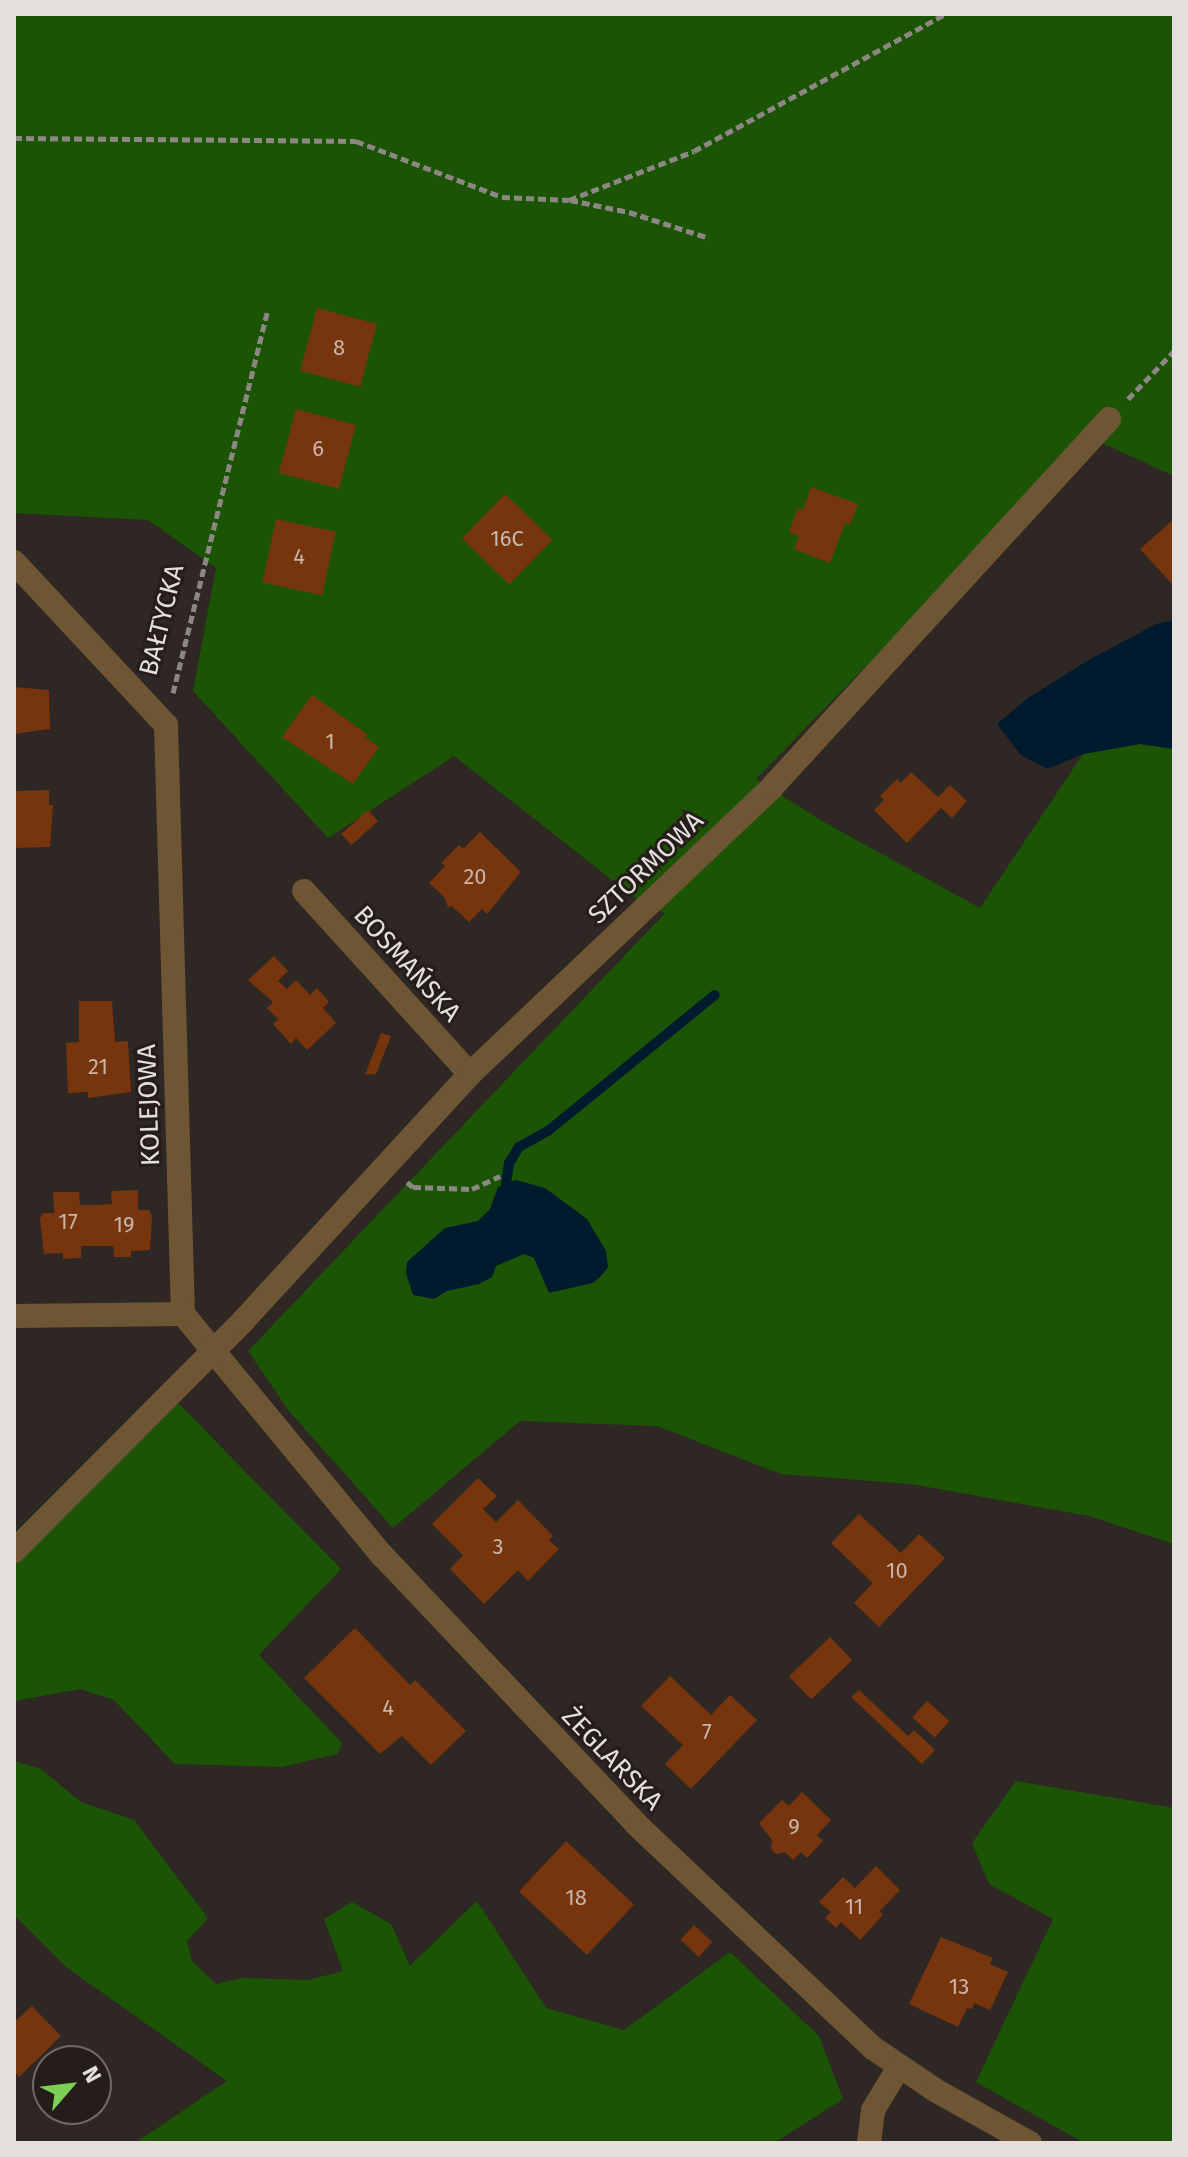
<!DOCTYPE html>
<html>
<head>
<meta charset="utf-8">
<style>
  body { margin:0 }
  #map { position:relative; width:1188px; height:2157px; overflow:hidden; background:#2e2723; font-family:"Fira Sans",sans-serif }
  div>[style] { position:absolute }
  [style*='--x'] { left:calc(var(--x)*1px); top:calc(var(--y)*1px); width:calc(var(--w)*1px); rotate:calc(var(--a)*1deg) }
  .green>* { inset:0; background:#1c5405 }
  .water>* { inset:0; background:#001b2e }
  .stream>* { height:10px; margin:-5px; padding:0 5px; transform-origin:5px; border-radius:5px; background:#001b2e }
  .building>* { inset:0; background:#76350d; transform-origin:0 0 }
  .path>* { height:5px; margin-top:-2.5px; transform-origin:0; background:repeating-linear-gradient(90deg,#8d8784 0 8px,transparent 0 12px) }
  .street>* { height:24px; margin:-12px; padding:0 12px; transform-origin:12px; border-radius:12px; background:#6e5534 }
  span { translate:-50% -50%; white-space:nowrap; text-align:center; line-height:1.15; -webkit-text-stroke:6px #251d1a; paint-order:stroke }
  .number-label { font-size:22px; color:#c8b4a8 }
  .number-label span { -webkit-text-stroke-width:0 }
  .street-label { font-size:26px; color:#e4dfdc }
  .frame { position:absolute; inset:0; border:16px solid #e4dfdc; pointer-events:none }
  .north { position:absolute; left:32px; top:2045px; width:80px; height:80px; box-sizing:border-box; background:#251d1a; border:2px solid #716b68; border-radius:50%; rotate:62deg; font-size:22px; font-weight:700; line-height:32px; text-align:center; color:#e4dfdc }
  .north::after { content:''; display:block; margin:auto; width:28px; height:36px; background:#7cd154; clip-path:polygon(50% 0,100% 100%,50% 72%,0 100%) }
</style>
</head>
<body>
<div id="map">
  <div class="green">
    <i style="clip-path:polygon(14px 14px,1174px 14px,1174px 476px,1089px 437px,756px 779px,822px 821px,980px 908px,1083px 754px,1140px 744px,1174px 749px,1174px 1544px,1089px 1516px,911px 1484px,781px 1474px,657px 1426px,520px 1421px,393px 1528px,289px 1411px,248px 1351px,665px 913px,639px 901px,454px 756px,328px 838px,193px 691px,216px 568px,148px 520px,14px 513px)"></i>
    <i style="clip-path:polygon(175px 1400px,341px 1569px,259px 1655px,342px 1743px,337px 1754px,282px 1767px,175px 1764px,114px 1700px,80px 1689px,14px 1701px,14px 1557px)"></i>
    <i style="clip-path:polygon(14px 1761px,41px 1769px,81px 1802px,134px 1820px,208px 1918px,187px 1941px,192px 1961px,216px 1984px,242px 1978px,308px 1980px,343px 1971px,324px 1919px,352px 1902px,391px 1924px,410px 1966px,477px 1901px,546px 2008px,624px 2030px,730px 1952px,819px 2036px,843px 2099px,774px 2143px,135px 2143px,227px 2081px,66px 1967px,14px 1915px)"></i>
    <i style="clip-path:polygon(1016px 1781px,1174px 1808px,1174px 2143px,1084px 2143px,976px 2082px,1053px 1919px,989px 1884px,972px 1843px)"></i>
  </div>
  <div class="water">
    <i style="clip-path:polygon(1174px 620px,1174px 749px,1140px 744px,1083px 754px,1048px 769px,1021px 755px,997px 724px,1028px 698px,1085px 662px,1156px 624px)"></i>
    <i style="clip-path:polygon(516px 1180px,545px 1188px,587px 1219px,606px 1251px,608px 1267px,601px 1276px,593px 1283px,549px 1293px,534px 1258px,524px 1254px,496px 1266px,492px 1277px,479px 1284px,447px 1291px,434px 1299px,413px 1295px,406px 1273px,407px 1262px,445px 1228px,478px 1221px,490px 1209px,498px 1187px)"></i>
  </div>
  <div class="stream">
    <i style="--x:506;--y:1184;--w:21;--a:-82"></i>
    <i style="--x:509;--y:1163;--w:19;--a:-58"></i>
    <i style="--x:519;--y:1147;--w:33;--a:-29"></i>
    <i style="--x:548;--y:1131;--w:215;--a:-39.2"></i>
  </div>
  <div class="building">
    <i style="left:317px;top:308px;width:62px;height:65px;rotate:15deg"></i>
    <i style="left:296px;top:409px;width:62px;height:66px;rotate:15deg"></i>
    <i style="clip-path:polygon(811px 487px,858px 504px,850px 525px,845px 523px,830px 563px,794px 549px,799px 536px,789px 532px,798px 508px,803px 510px)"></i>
    <i style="left:505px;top:494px;width:66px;height:62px;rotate:44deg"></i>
    <i style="left:276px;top:519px;width:61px;height:65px;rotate:12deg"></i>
    <i style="clip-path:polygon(1174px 519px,1174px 586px,1140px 549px)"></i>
    <i style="clip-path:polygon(14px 687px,49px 690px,50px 729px,14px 734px)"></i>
    <i style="clip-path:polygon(312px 695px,367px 734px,365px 737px,379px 747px,353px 784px,282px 737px)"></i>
    <i style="clip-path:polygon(911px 772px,938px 797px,950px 785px,967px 801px,952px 818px,941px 808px,907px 843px,874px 810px,884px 800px,880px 796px,897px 779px,901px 783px)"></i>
    <i style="clip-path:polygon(49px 790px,49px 805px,53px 805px,50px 847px,14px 848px,14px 791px)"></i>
    <i style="left:368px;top:810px;width:15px;height:36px;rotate:48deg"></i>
    <i style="clip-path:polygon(480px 832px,521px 872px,487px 914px,482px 909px,469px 922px,452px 906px,448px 907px,444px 897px,429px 883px,445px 866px,441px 863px,459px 845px,463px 849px)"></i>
    <i style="clip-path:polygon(274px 956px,288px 971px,278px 981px,287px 989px,296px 980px,310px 995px,317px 988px,329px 1002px,323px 1008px,336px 1023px,307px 1050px,296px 1038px,291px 1044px,273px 1024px,278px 1019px,267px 1008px,273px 1002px,248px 980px)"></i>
    <i style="clip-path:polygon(79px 1001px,112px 1001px,115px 1042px,128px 1041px,131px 1092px,88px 1098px,88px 1092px,68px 1093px,66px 1043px,79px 1042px)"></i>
    <i style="clip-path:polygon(381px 1033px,391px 1036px,376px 1074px,365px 1075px)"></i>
    <i style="clip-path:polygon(138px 1190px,138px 1210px,149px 1210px,152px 1216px,150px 1250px,131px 1251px,131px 1257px,114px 1257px,113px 1246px,81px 1246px,81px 1258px,63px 1259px,63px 1253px,44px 1254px,40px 1219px,43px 1213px,54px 1213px,53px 1192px,79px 1192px,80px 1205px,96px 1205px,112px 1204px,111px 1191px)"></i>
    <i style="clip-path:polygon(478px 1478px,497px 1496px,483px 1509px,496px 1522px,518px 1500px,553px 1536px,549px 1540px,559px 1549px,528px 1581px,518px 1570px,484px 1604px,450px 1569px,463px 1555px,432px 1524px)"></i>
    <i style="clip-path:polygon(859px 1514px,901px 1553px,919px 1534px,945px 1558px,879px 1627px,854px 1603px,873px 1583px,831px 1543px)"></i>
    <i style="clip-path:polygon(355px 1628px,410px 1685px,415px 1680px,466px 1731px,431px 1765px,402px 1736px,380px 1754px,304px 1678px)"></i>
    <i style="left:830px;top:1637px;width:32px;height:57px;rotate:46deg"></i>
    <i style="clip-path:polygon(670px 1676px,711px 1715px,730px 1695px,757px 1720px,691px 1789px,665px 1764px,683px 1745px,641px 1706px)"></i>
    <i style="clip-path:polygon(859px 1690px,908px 1736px,914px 1730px,935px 1750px,922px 1764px,851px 1697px)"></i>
    <i style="left:927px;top:1701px;width:30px;height:22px;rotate:42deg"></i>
    <i style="clip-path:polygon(802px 1792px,831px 1820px,817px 1835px,823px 1841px,807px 1858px,801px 1852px,793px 1860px,785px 1852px,776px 1854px,771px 1849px,772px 1840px,759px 1823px,782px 1800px,789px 1806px)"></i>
    <i style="left:566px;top:1841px;width:93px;height:69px;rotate:43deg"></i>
    <i style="clip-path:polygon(876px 1866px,900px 1890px,880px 1911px,883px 1915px,860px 1940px,841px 1922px,836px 1928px,825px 1918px,831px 1912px,819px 1902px,843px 1877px,855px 1888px)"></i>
    <i style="left:694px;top:1925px;width:25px;height:20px;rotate:43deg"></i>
    <i style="clip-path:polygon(941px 1937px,993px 1958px,990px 1964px,1008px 1972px,990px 2010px,974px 2003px,972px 2009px,967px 2008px,958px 2027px,909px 2004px)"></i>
    <i style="clip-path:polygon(32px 2006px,61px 2036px,19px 2077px,14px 2071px,14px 2022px)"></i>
  </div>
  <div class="path">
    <i style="--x:14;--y:138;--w:342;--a:0.5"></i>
    <i style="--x:356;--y:141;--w:156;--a:21"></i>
    <i style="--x:502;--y:197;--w:67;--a:2.6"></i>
    <i style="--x:569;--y:200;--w:134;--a:-21.4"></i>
    <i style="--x:694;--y:151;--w:286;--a:-28.6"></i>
    <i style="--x:570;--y:200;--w:60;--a:11.5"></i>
    <i style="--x:629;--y:212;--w:84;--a:18"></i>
    <i style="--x:1128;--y:399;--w:66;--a:-46.2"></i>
    <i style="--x:173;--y:693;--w:392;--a:-76.1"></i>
    <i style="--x:407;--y:1182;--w:8;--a:40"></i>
    <i style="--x:413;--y:1187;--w:59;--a:1.9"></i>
    <i style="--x:472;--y:1189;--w:31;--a:-25"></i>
  </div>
  <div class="street">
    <i style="--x:14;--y:562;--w:223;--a:47"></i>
    <i style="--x:166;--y:725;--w:589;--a:88.35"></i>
    <i style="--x:304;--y:891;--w:247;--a:47.8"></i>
    <i style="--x:183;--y:1314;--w:313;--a:50.5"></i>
    <i style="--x:382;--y:1555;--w:370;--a:46.6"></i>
    <i style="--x:636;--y:1824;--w:326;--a:43.4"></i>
    <i style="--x:873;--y:2048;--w:75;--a:34.1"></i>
    <i style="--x:935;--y:2090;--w:109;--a:29.2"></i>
    <i style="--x:14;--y:1316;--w:169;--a:-0.7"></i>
    <i style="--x:14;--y:1551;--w:325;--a:-45.1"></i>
    <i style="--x:243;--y:1321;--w:335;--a:-47.4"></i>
    <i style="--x:470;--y:1074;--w:417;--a:-43.5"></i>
    <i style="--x:772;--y:787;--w:499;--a:-47.5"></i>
    <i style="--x:869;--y:2143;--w:33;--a:-83"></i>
    <i style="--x:873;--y:2110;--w:50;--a:-58.8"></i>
  </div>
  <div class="number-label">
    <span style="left:339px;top:348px">8</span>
    <span style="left:318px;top:449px">6</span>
    <span style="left:507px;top:539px">16C</span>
    <span style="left:299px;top:557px">4</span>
    <span style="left:330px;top:742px">1</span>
    <span style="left:475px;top:877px">20</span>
    <span style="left:98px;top:1067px">21</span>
    <span style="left:68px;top:1222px">17</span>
    <span style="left:124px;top:1225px">19</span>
    <span style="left:498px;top:1547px">3</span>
    <span style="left:897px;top:1571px">10</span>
    <span style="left:388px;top:1708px">4</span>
    <span style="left:707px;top:1732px">7</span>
    <span style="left:794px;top:1827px">9</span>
    <span style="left:576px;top:1898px">18</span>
    <span style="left:854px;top:1907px">11</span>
    <span style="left:959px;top:1987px">13</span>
  </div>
  <div class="street-label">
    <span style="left:162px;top:620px;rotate:-76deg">BAŁTYCKA</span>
    <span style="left:646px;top:868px;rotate:-44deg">SZTORMOWA</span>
    <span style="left:407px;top:964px;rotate:48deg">BOSMAŃSKA</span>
    <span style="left:149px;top:1105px;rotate:-92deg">KOLEJOWA</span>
    <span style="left:612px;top:1759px;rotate:46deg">ŻEGLARSKA</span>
  </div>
  <div class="frame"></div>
  <div class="north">N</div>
</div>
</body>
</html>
